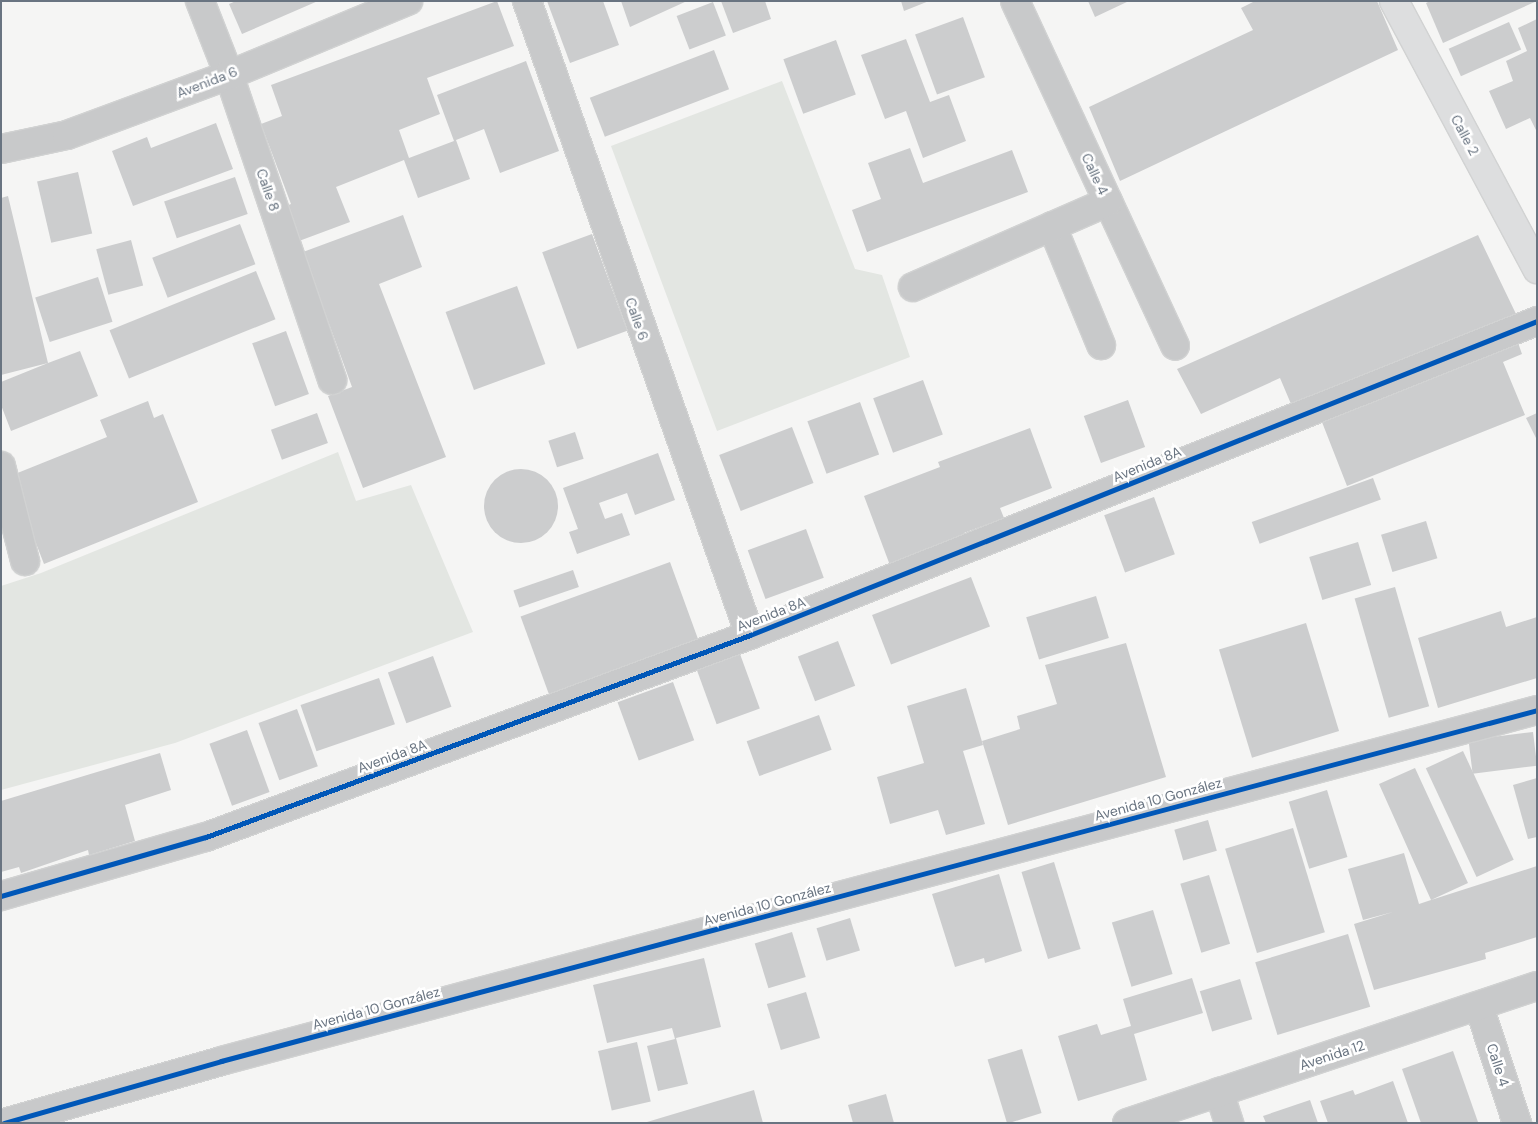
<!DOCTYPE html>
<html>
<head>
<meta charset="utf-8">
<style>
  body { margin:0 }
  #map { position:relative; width:1538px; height:1124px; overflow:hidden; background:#f5f5f4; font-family:"DM Sans",sans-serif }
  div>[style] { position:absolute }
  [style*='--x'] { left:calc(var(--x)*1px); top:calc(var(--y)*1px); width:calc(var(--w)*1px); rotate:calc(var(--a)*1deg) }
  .green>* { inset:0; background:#e3e6e2 }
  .building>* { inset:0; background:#cccdce; transform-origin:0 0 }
  .round { border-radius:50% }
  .roads { filter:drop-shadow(1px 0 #d1d2d2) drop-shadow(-1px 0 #d1d2d2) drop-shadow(0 1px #d1d2d2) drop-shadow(0 -1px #d1d2d2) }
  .minor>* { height:28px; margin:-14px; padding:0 14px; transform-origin:14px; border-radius:14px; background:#c8c9ca }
  .major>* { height:28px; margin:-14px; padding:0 14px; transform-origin:14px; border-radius:14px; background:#dddedf }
  .cycleway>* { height:5px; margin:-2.5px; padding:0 2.5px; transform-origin:2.5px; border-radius:2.5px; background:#0057b8 }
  span { translate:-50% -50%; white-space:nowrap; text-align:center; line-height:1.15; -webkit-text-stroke:5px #fff; paint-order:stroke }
  .street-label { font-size:14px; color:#697481 }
  .frame { position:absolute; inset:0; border:2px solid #697481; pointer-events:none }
</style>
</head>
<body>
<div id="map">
  <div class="green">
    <i style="clip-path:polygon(782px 81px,855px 269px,882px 275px,910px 357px,717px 431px,611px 146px)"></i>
    <i style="clip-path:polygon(338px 452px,356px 501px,411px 485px,473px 632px,175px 743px,1px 790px,1px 586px,41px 573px)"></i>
  </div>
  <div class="building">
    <i style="clip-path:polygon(236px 1px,318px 1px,242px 34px,229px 4px)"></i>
    <i style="clip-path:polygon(497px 1px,514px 46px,427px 78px,440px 114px,399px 130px,409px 158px,454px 141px,437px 95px,526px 61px,559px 151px,500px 173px,484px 129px,456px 140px,470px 179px,418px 198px,404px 160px,336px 187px,350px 222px,299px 241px,286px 206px,291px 204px,261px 124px,282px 116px,271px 85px)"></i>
    <i style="clip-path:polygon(547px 1px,603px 1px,619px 45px,570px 63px)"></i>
    <i style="clip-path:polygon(621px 1px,687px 1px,630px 27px)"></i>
    <i style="clip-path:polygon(721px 1px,765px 1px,771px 19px,733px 33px)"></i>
    <i style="clip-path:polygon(901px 1px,929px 1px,904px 11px)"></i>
    <i style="clip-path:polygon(1088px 1px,1129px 1px,1095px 17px)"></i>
    <i style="clip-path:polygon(1255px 1px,1377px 1px,1398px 50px,1120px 181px,1089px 107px,1253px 30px,1241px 8px)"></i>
    <i style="clip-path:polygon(1430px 1px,1537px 1px,1443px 43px,1426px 3px)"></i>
    <i style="left:713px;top:2px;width:36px;height:39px;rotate:69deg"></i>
    <i style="left:963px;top:17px;width:64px;height:51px;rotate:70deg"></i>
    <i style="clip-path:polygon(1537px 19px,1537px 132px,1530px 118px,1506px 129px,1489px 91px,1513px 81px,1506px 61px,1527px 51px,1518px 28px)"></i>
    <i style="left:1509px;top:22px;width:30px;height:66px;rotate:66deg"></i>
    <i style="clip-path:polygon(906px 39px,930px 102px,949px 95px,966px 141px,923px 158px,906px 111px,885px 119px,861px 55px)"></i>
    <i style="left:836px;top:40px;width:58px;height:56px;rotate:70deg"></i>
    <i style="left:714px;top:50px;width:42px;height:133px;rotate:69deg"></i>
    <i style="clip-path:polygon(216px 123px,233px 169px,133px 206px,112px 151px,147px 137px,151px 148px)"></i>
    <i style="clip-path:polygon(910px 148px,923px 183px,1012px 150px,1028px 192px,867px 252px,852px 210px,881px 199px,868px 163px)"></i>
    <i style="left:78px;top:172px;width:63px;height:42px;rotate:77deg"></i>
    <i style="left:235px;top:177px;width:39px;height:75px;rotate:71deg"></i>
    <i style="clip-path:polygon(8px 196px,48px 363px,80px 351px,98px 396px,11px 431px,1px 405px,1px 382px,48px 363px,1px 375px,1px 198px)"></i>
    <i style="clip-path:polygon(403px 215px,422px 267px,379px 284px,446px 457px,363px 488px,328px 396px,352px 387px,303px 252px)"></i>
    <i style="left:240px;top:224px;width:43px;height:94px;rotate:69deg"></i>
    <i style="left:592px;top:234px;width:103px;height:53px;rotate:70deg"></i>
    <i style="clip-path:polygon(1478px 235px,1517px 316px,1294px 411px,1280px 378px,1201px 414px,1177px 369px)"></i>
    <i style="left:131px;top:240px;width:47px;height:36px;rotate:75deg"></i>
    <i style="left:256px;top:271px;width:52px;height:158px;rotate:68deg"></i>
    <i style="left:98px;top:277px;width:47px;height:66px;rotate:72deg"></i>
    <i style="left:517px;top:286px;width:83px;height:76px;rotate:70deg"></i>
    <i style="left:286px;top:331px;width:67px;height:36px;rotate:70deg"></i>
    <i style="clip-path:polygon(1516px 337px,1522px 354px,1503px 362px,1525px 415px,1347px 486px,1320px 417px)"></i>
    <i style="left:923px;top:380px;width:58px;height:53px;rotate:70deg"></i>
    <i style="left:1128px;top:400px;width:50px;height:47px;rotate:70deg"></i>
    <i style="clip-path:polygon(148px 401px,154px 418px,163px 414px,198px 502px,44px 564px,10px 476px,107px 437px,100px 420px)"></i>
    <i style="left:860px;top:402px;width:56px;height:56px;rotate:70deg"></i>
    <i style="left:317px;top:413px;width:32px;height:49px;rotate:70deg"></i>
    <i style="clip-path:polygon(1537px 413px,1537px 440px,1526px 418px)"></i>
    <i style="left:792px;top:427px;width:60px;height:78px;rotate:69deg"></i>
    <i style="clip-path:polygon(1030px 428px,1052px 488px,1000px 508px,1004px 518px,964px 533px,967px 540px,891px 568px,864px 496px,940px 467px,938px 462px)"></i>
    <i style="left:575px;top:432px;width:28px;height:28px;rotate:72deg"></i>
    <i style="clip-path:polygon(658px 453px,675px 500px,635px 515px,627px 493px,599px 503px,605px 519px,622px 513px,630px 535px,577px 554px,569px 532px,578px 529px,563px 488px)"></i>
    <i class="round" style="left:484px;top:469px;width:74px;height:74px"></i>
    <i style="left:1373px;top:478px;width:23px;height:129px;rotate:70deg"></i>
    <i style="left:1154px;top:497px;width:61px;height:53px;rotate:70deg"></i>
    <i style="left:1426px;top:521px;width:39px;height:47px;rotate:73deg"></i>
    <i style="left:806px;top:529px;width:52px;height:62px;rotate:70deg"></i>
    <i style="left:1358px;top:542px;width:45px;height:51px;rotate:73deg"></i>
    <i style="left:670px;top:562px;width:88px;height:159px;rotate:70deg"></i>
    <i style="left:573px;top:570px;width:18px;height:63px;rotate:71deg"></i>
    <i style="left:971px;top:577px;width:53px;height:106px;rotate:69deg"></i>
    <i style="left:1395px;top:587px;width:124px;height:42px;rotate:74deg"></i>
    <i style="left:1096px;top:596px;width:44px;height:73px;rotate:73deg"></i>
    <i style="clip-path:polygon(1501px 611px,1506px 627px,1537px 617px,1537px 678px,1438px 708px,1418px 638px)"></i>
    <i style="left:1306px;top:623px;width:113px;height:91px;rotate:73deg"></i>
    <i style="left:838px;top:641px;width:48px;height:43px;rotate:69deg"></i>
    <i style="clip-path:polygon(1126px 643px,1166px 777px,1008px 825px,982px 741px,1020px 729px,1017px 716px,1057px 704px,1045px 665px)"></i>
    <i style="left:740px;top:654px;width:58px;height:46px;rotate:70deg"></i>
    <i style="left:433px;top:656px;width:54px;height:48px;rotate:70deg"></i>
    <i style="left:379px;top:678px;width:49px;height:83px;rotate:71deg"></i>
    <i style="left:673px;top:682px;width:62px;height:59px;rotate:70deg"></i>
    <i style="clip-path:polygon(966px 688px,983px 745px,963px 751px,985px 824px,946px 835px,938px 810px,890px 824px,877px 777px,924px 763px,907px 706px)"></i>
    <i style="left:297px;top:709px;width:61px;height:41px;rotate:70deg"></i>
    <i style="left:819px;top:715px;width:37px;height:77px;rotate:70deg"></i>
    <i style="left:247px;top:730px;width:66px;height:40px;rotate:70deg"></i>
    <i style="left:1533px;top:732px;width:34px;height:65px;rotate:83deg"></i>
    <i style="left:1463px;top:751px;width:120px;height:41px;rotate:65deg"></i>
    <i style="clip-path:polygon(160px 753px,171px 790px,125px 805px,135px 841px,89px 855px,88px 850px,21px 873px,19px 867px,1px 872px,1px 801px)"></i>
    <i style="clip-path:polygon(1415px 768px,1468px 883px,1431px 900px,1537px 866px,1537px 937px,1485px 953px,1486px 959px,1374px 990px,1354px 924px,1393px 912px,1363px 920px,1348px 869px,1404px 853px,1419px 904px,1431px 900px,1379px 784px)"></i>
    <i style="clip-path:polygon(1537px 778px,1537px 837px,1528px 839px,1513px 785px)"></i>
    <i style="left:1327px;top:790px;width:70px;height:40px;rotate:73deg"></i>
    <i style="left:1208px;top:820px;width:32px;height:35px;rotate:74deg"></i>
    <i style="left:1293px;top:828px;width:109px;height:71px;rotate:73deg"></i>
    <i style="left:1054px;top:862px;width:91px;height:34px;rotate:73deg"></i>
    <i style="clip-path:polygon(999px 874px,1022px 951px,985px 963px,984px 958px,955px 967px,932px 894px)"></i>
    <i style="left:1209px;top:875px;width:72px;height:30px;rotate:73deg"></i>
    <i style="left:1153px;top:910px;width:67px;height:43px;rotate:73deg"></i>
    <i style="left:850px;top:918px;width:34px;height:35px;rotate:73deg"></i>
    <i style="left:792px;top:932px;width:47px;height:39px;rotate:73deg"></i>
    <i style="left:1348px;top:934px;width:76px;height:97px;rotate:73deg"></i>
    <i style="clip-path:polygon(704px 958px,721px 1027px,676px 1038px,688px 1084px,658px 1091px,647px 1046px,675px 1039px,672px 1028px,607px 1043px,593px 985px)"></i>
    <i style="clip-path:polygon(1192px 978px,1203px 1013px,1134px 1034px,1147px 1080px,1078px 1101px,1058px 1036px,1097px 1024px,1101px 1035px,1131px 1026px,1123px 999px)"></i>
    <i style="left:1240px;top:979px;width:42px;height:42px;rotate:73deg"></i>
    <i style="left:806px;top:992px;width:48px;height:41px;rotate:73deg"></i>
    <i style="left:637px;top:1042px;width:61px;height:40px;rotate:77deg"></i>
    <i style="left:1022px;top:1049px;width:67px;height:36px;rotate:73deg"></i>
    <i style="clip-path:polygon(1453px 1051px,1478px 1122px,1421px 1123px,1402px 1069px)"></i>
    <i style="clip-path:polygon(1393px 1081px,1408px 1123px,1328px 1123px,1320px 1101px,1353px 1090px,1355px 1095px)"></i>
    <i style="clip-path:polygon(754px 1090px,763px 1123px,647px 1123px,647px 1122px)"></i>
    <i style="clip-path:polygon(886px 1094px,894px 1123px,853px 1123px,848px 1105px)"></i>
    <i style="clip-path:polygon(1310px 1100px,1318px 1123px,1266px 1123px,1263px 1116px)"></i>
  </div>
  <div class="roads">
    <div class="minor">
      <i style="--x:200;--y:1;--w:79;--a:68.6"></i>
      <i style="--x:229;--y:75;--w:322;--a:71.3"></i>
      <i style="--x:527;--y:1;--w:672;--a:70.62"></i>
      <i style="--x:1015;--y:1;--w:380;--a:65.1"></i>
      <i style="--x:1;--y:149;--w:67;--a:-12"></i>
      <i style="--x:67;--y:135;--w:173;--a:-20.3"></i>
      <i style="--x:229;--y:75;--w:194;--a:-22.5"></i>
      <i style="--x:1052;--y:226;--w:129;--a:67.6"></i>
      <i style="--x:913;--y:287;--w:213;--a:-23.6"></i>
      <i style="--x:1;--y:466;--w:98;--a:75.8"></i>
      <i style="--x:1;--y:896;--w:213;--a:-16.1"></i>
      <i style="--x:206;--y:837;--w:580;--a:-20.37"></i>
      <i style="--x:750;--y:635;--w:847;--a:-21.75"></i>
      <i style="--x:1479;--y:1006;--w:123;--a:72"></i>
      <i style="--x:1219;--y:1092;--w:33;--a:72"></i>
      <i style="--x:4;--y:1123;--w:226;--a:-15.9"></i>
      <i style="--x:221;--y:1061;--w:1362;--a:-14.93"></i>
      <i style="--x:1127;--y:1123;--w:432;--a:-18.5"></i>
    </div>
    <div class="major">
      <i style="--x:1394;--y:1;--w:304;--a:61.9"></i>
    </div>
  </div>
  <div class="cycleway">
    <i style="--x:1;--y:896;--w:213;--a:-16.1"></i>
    <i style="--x:206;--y:837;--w:580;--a:-20.37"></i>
    <i style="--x:750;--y:635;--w:847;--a:-21.75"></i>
    <i style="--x:4;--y:1123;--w:226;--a:-15.9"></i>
    <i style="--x:221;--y:1061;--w:1362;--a:-14.93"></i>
  </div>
  <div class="street-label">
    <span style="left:207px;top:82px;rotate:-21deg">Avenida 6</span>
    <span style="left:1465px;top:135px;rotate:62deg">Calle 2</span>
    <span style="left:1095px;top:174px;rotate:65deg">Calle 4</span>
    <span style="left:268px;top:190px;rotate:71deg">Calle 8</span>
    <span style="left:637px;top:319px;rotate:71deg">Calle 6</span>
    <span style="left:1147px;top:464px;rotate:-22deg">Avenida 8A</span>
    <span style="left:771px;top:614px;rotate:-21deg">Avenida 8A</span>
    <span style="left:392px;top:756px;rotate:-20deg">Avenida 8A</span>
    <span style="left:1158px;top:799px;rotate:-15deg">Avenida 10 González</span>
    <span style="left:767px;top:904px;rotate:-15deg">Avenida 10 González</span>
    <span style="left:376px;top:1008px;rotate:-15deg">Avenida 10 González</span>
    <span style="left:1332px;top:1055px;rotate:-18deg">Avenida 12</span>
    <span style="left:1498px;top:1065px;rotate:72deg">Calle 4</span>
  </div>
  <div class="frame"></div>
</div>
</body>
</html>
